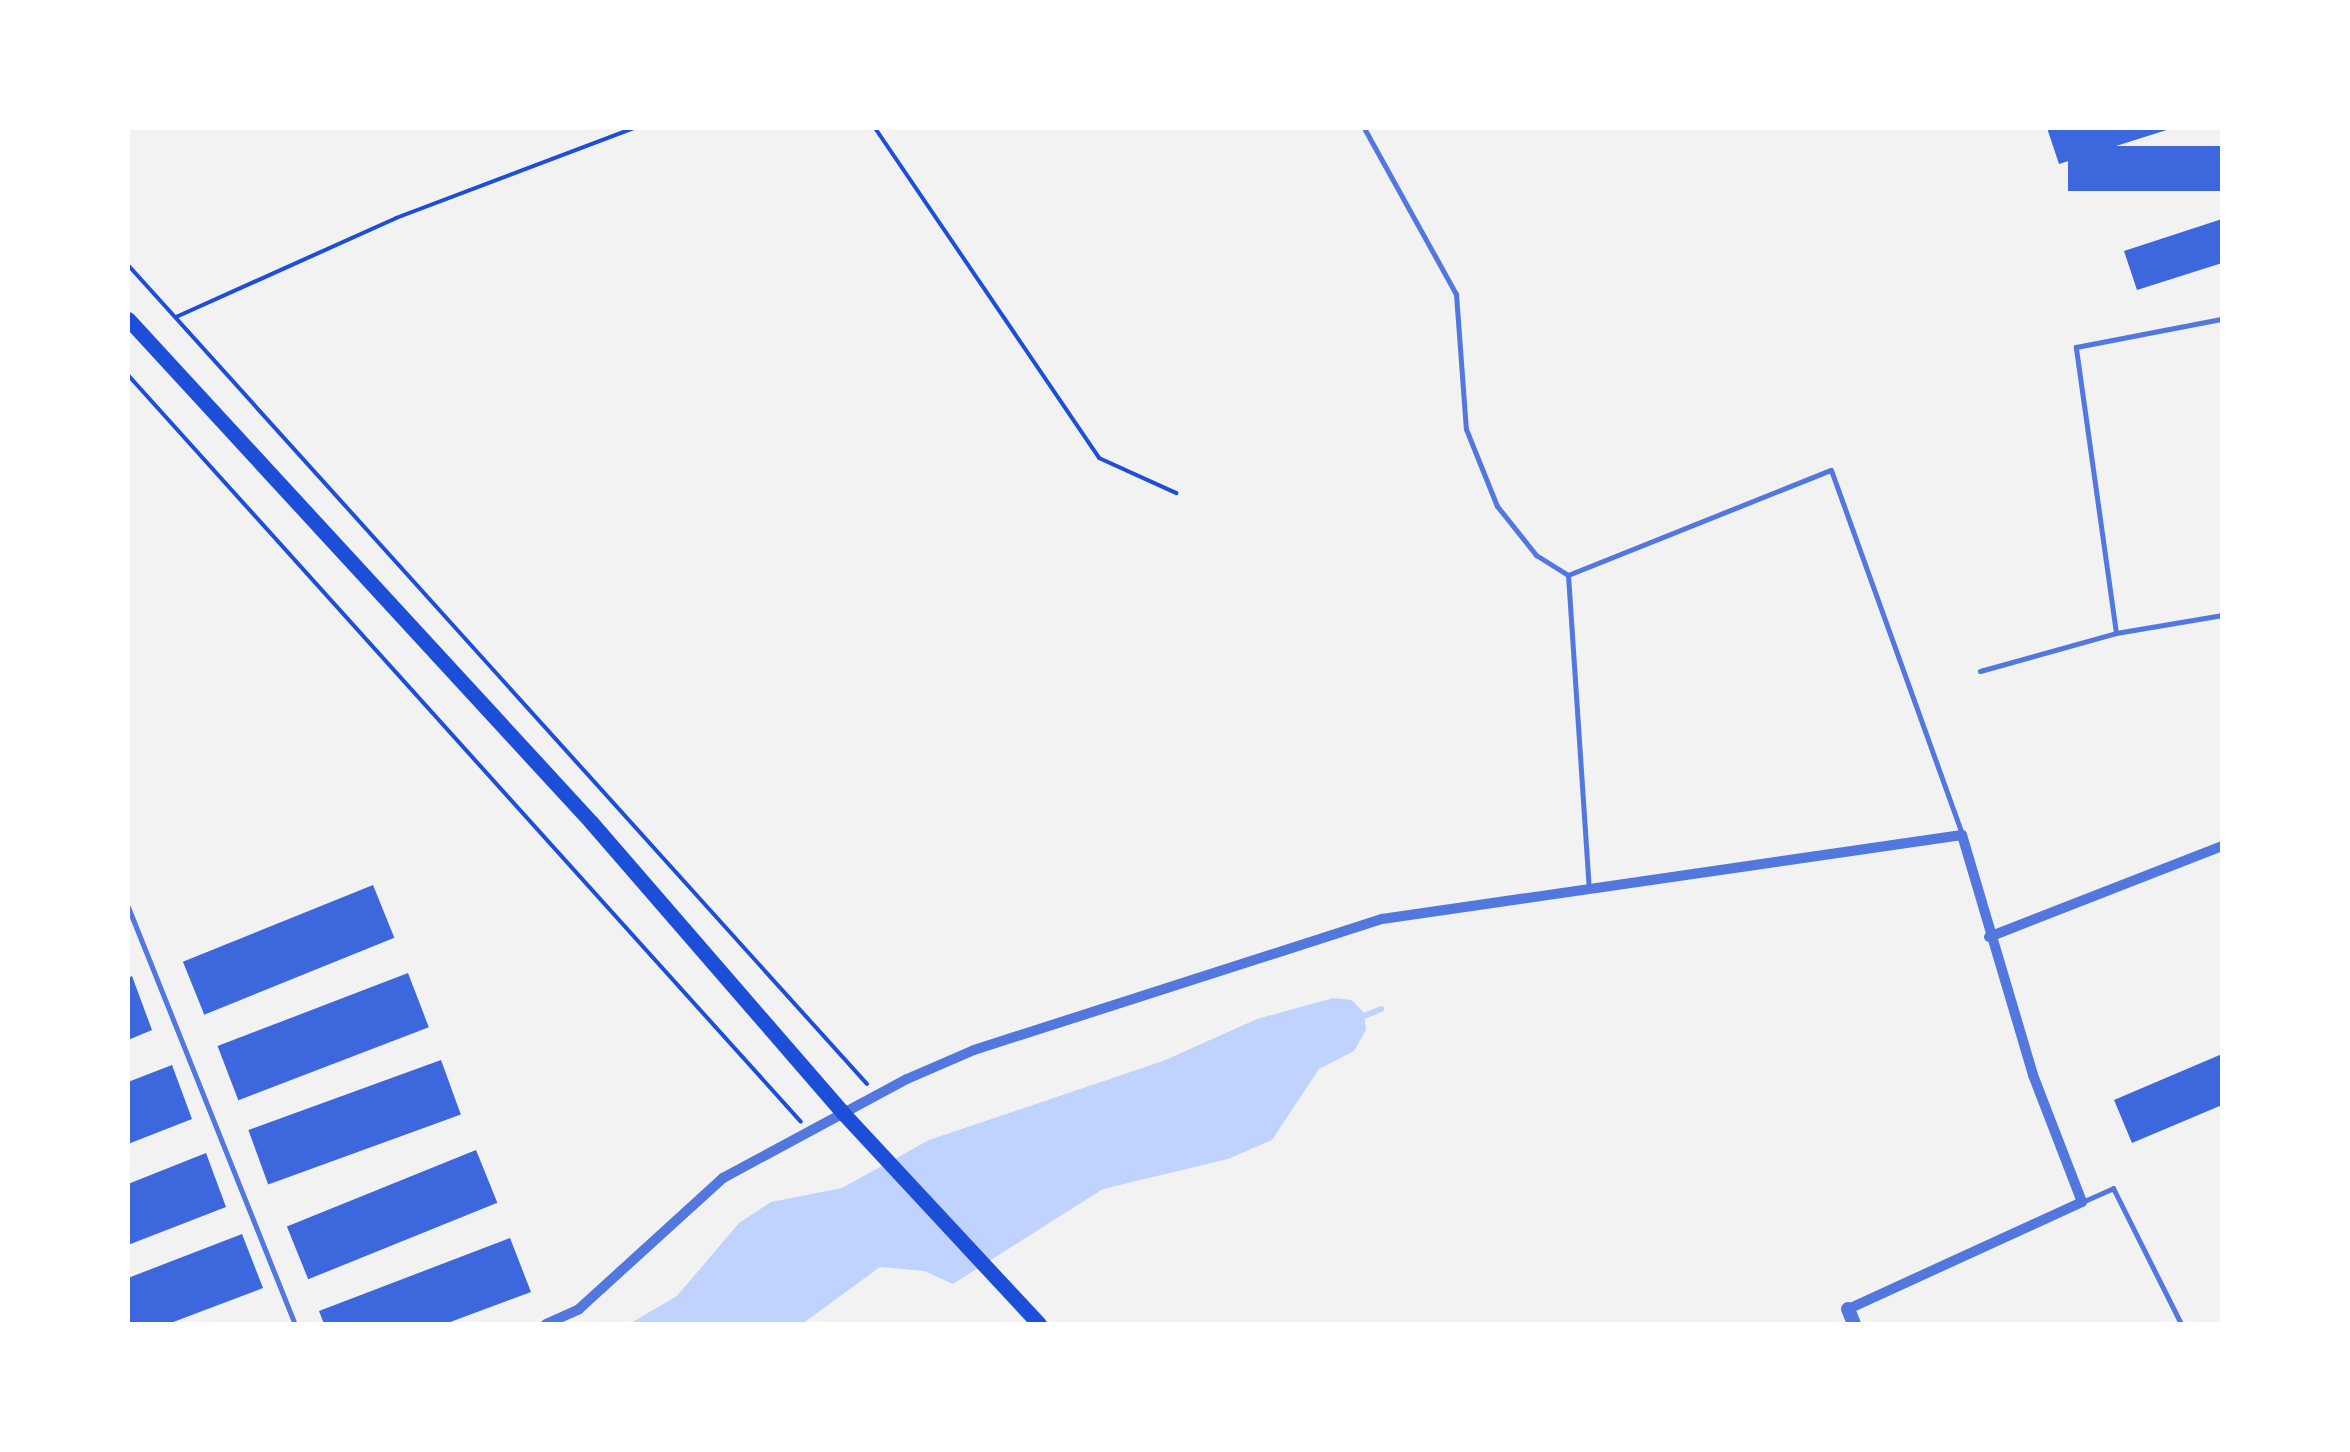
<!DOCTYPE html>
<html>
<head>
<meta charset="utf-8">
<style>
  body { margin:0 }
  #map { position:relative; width:2350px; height:1452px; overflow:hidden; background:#f2f2f2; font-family:"DejaVu Sans",sans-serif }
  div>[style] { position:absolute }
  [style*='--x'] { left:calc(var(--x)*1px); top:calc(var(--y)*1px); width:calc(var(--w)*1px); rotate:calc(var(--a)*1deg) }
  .water>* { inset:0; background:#bfd3fe }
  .stream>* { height:6px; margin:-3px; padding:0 3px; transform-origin:3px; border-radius:3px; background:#bfd3fe }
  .building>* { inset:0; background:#3d67dc; transform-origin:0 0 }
  .path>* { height:4px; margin:-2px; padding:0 2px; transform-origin:2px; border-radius:2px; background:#1d4ed8 }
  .service>* { height:5px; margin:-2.5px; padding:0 2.5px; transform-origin:2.5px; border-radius:2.5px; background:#5277de }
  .minor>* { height:10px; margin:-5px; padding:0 5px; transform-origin:5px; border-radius:5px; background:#5277de }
  .tertiary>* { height:14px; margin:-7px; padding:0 7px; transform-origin:7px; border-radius:7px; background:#5277de }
  .secondary>* { height:15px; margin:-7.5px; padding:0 7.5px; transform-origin:7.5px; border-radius:7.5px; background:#1d4ed8 }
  span { translate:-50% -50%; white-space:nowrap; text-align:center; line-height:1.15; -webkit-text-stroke:8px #fff; paint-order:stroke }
  .frame { position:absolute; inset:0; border:130px solid #fff; pointer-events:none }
</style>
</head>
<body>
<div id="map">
  <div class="water">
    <i style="clip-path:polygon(1333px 998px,1352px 1000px,1364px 1013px,1366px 1030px,1354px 1051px,1319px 1069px,1272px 1140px,1228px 1159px,1103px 1189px,953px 1284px,924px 1271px,880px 1267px,802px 1324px,629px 1324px,677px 1296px,739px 1223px,771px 1202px,842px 1188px,929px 1140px,1163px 1061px,1257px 1019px)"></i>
  </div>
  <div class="stream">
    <i style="--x:1359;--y:1018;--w:24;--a:-22"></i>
  </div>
  <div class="building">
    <i style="clip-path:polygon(2047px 128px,2173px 128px,2059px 164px)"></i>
    <i style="left:2222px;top:146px;width:45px;height:154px;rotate:90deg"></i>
    <i style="clip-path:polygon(2222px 219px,2222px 263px,2137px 290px,2124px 251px)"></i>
    <i style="left:373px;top:885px;width:57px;height:205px;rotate:68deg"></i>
    <i style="left:408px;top:973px;width:58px;height:204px;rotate:69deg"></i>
    <i style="clip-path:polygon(132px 976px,152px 1030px,128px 1040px,128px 978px)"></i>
    <i style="clip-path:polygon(2222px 1054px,2222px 1105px,2132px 1143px,2114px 1100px)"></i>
    <i style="left:441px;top:1060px;width:58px;height:205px;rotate:70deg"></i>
    <i style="clip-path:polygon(172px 1065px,192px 1119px,128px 1144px,128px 1082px)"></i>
    <i style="left:476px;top:1150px;width:57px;height:204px;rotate:68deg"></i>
    <i style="clip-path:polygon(206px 1153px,226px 1207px,128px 1245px,128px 1184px)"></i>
    <i style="clip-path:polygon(242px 1234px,263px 1288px,168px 1324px,128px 1324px,128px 1278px)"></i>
    <i style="clip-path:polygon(510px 1238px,531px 1292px,445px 1324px,324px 1324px,319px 1311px)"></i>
  </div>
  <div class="path">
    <i style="--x:875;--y:128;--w:399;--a:55.8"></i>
    <i style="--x:1099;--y:458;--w:85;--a:24.4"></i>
    <i style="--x:128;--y:265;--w:1103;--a:47.94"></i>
    <i style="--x:176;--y:317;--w:241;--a:-24.2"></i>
    <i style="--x:396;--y:218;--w:254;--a:-20.7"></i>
    <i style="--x:128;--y:375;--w:1005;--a:47.98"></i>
  </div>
  <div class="service">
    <i style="--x:1364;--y:128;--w:190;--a:61"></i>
    <i style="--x:1456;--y:294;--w:135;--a:85.8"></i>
    <i style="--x:1466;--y:429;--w:83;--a:68.1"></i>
    <i style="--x:1497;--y:506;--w:63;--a:51.5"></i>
    <i style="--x:1536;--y:555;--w:38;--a:32"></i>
    <i style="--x:1568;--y:575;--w:283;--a:-21.8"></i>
    <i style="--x:1831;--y:470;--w:385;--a:70.2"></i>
    <i style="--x:1568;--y:575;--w:314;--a:86.2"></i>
    <i style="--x:2116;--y:633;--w:289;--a:-98"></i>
    <i style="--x:2076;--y:347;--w:149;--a:-10.9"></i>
    <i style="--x:1980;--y:671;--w:141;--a:-15.6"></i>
    <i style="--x:2116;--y:633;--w:108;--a:-9.6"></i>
    <i style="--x:128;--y:907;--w:449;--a:68.2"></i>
    <i style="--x:2082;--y:1202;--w:34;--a:-24"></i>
    <i style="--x:2113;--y:1188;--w:152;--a:63.4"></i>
  </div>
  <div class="minor">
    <i style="--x:1989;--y:937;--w:250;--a:-21.3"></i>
    <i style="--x:546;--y:1324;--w:36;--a:-24"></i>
    <i style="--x:579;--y:1309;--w:195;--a:-42.3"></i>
    <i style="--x:723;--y:1178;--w:209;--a:-28.3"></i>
    <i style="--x:907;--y:1079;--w:73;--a:-23.4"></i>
    <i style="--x:974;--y:1050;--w:429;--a:-17.8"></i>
    <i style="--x:1382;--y:919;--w:586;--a:-8.24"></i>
    <i style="--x:1962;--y:835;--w:250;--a:73.5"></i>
    <i style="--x:2033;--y:1075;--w:136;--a:68.9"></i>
    <i style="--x:2082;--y:1202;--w:257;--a:155.4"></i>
  </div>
  <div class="tertiary">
    <i style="--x:1848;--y:1309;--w:16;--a:68"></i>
  </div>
  <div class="secondary">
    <i style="--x:128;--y:319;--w:684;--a:47.37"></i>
    <i style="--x:591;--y:822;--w:385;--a:49.1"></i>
    <i style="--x:843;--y:1113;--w:288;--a:47.1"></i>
  </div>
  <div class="frame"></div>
</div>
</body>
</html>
